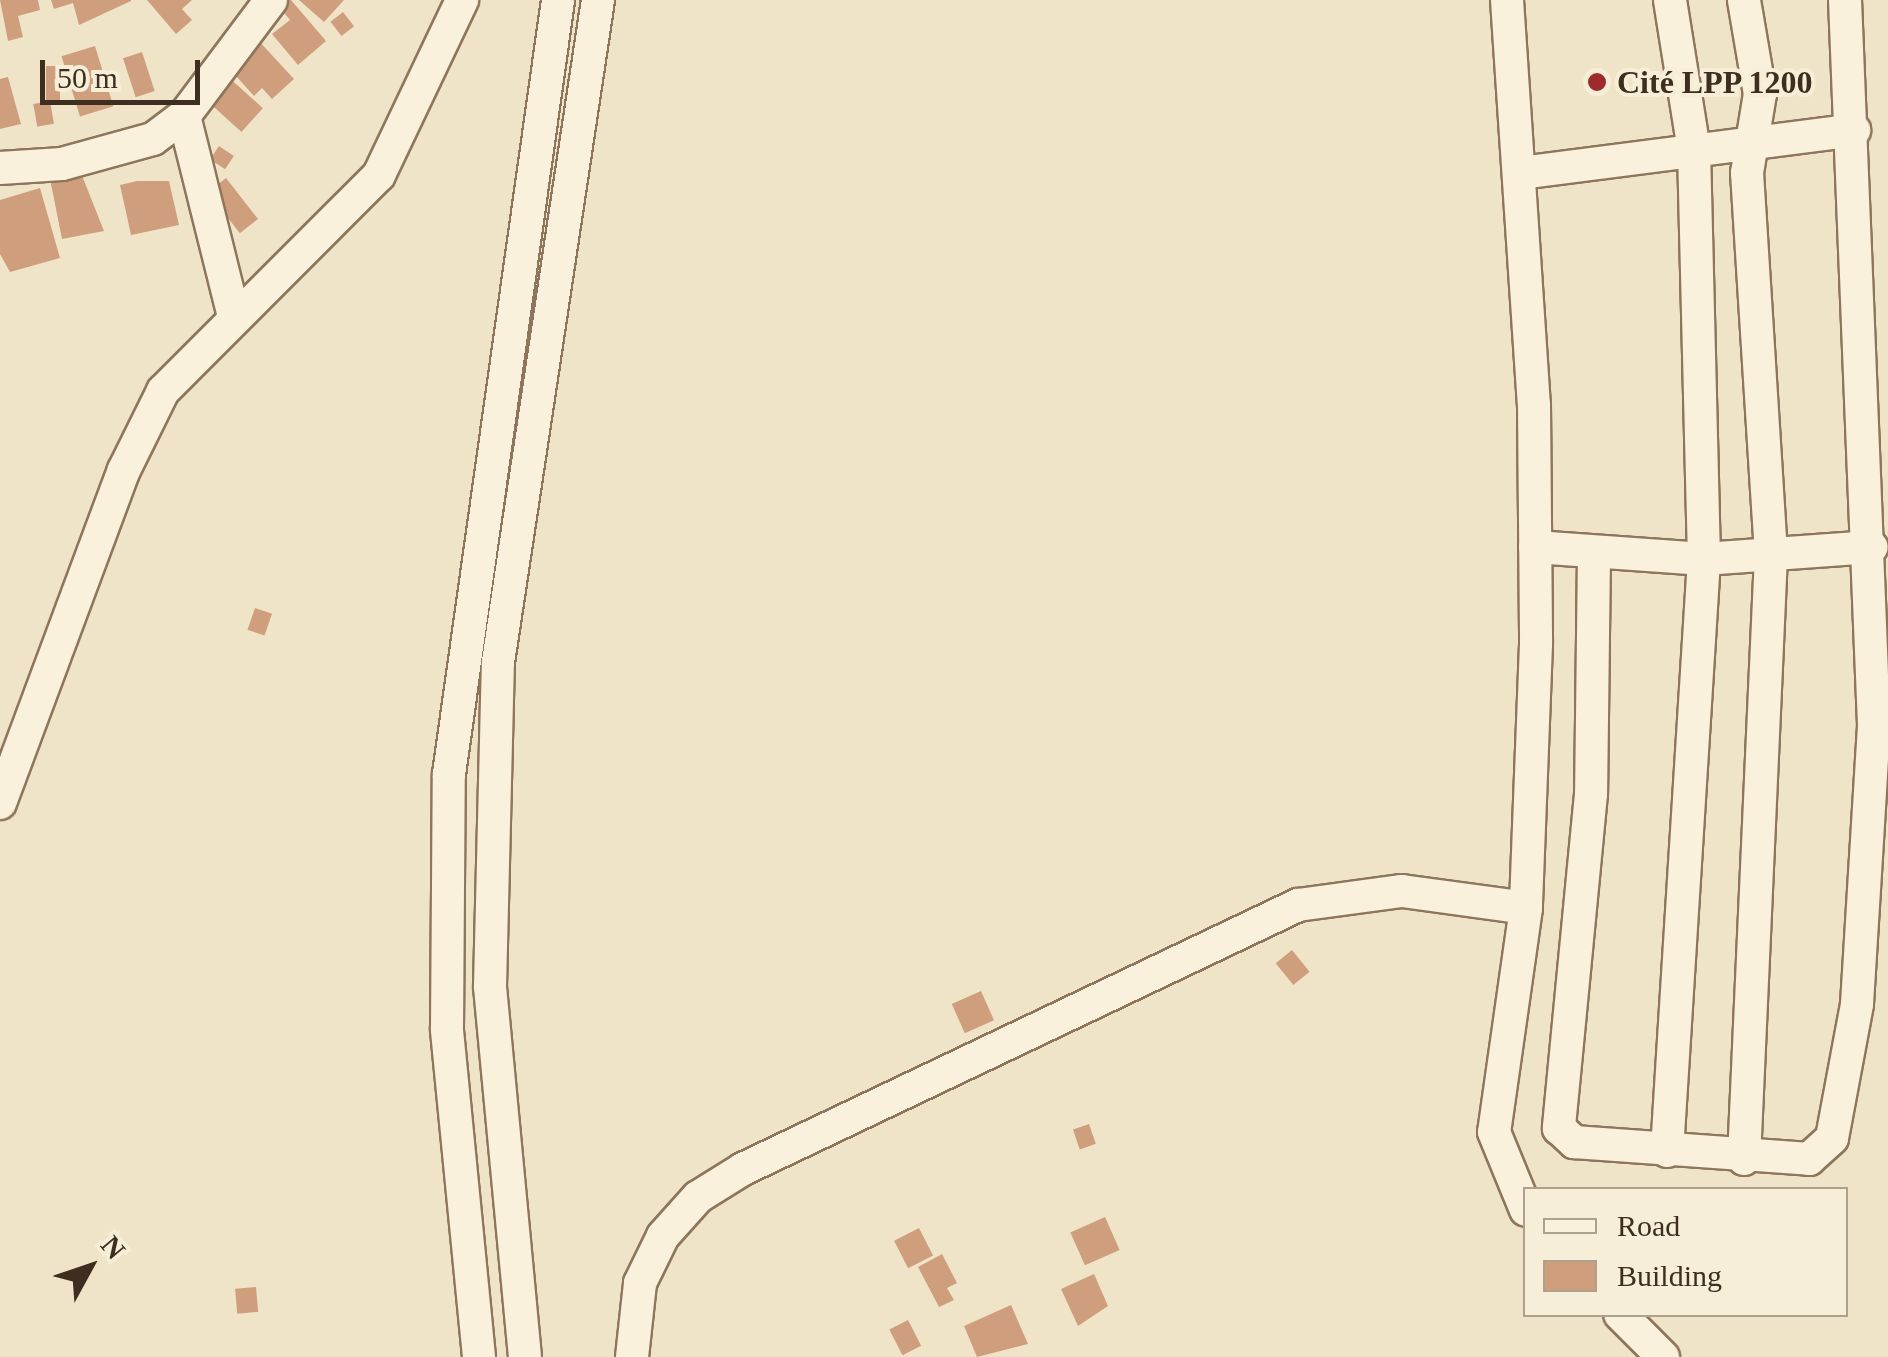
<!DOCTYPE html>
<html>
<head>
<meta charset="utf-8">
<style>
  body { margin:0 }
  #map { position:relative; width:1888px; height:1357px; overflow:hidden; background:#f0e4c8; font-family:"Times New Roman",serif }
  div>[style] { position:absolute }
  [style*='--x'] { left:calc(var(--x)*1px); top:calc(var(--y)*1px); width:calc(var(--w)*1px); rotate:calc(var(--a)*1deg) }
  .building>* { inset:0; background:#cf9f7d; transform-origin:0 0 }
  .roads { filter:drop-shadow(2px 0 #8d765c) drop-shadow(-2px 0 #8d765c) drop-shadow(0 2px #8d765c) drop-shadow(0 -2px #8d765c) }
  .minor>* { height:32px; margin:-16px; padding:0 16px; transform-origin:16px; border-radius:16px; background:#faf1dc }
  .dots>* { width:28px; height:28px; translate:-50% -50%; box-sizing:border-box; border:5px solid #f7eed8; border-radius:50% }
  span { translate:-50% -50%; white-space:nowrap; text-align:center; line-height:1.15; -webkit-text-stroke:8px #f7eed8; paint-order:stroke }
  .poi-label { font-size:32px; color:#3d2e20; font-weight:700 }
  .left { translate:0 -50%; text-align:left }
  .legend { position:absolute; left:1523px; top:1187px; width:325px; height:130px; box-sizing:border-box; background:#f7eed8; border:2px solid #ada18e; margin:0; padding:12px 18px; list-style:none; font-size:30px; color:#3d2e20 }
  .legend li { display:flex; align-items:center; gap:20px; height:50px }
  .legend b { width:50px; border:2px solid #ada18e }
  .north { position:absolute; left:40px; top:1217px; width:100px; height:100px; -webkit-text-stroke:8px #f7eed8; paint-order:stroke; rotate:50deg; font-size:28px; font-weight:700; line-height:40px; text-align:center; color:#3d2e20 }
  .north::after { content:''; display:block; margin:auto; width:35px; height:45px; background:#3d2e20; clip-path:polygon(50% 0,100% 100%,50% 72%,0 100%) }
  .scale { position:absolute; left:40px; top:60px; width:160px; height:45px; box-sizing:border-box; border:5px solid #3d2e20; border-top:0; padding-left:12px; font-size:30px; line-height:35px; white-space:nowrap; color:#3d2e20; -webkit-text-stroke:8px #f7eed8; paint-order:stroke }
</style>
</head>
<body>
<div id="map">
  <div class="building">
    <i style="clip-path:polygon(0 0,38px 0,40px 10px,18px 16px,23px 37px,8px 41px)"></i>
    <i style="clip-path:polygon(51px 0,131px 0,131px 1px,79px 25px,73px 3px,54px 9px)"></i>
    <i style="clip-path:polygon(147px 0,192px 0,182px 9px,192px 20px,176px 34px)"></i>
    <i style="clip-path:polygon(273px 0,291px 0,326px 41px,298px 65px,272px 34px,290px 20px)"></i>
    <i style="clip-path:polygon(299px 0,344px 0,324px 22px)"></i>
    <i style="left:343px;top:12px;width:18px;height:16px;rotate:52deg"></i>
    <i style="clip-path:polygon(257px 39px,294px 79px,272px 99px,262px 88px,254px 96px,227px 66px)"></i>
    <i style="left:95px;top:46px;width:63px;height:35px;rotate:73deg"></i>
    <i style="left:142px;top:52px;width:41px;height:20px;rotate:72deg"></i>
    <i style="left:46px;top:66px;width:14px;height:34px"></i>
    <i style="left:225px;top:74px;width:51px;height:32px;rotate:42deg"></i>
    <i style="clip-path:polygon(8px 77px,21px 124px,0 129px,0 79px)"></i>
    <i style="left:50px;top:101px;width:23px;height:17px;rotate:80deg"></i>
    <i style="left:219px;top:146px;width:18px;height:16px;rotate:34deg"></i>
    <i style="clip-path:polygon(81px 173px,104px 231px,62px 239px,50px 179px)"></i>
    <i style="left:226px;top:178px;width:52px;height:23px;rotate:52deg"></i>
    <i style="clip-path:polygon(137px 181px,169px 181px,179px 225px,131px 235px,120px 185px)"></i>
    <i style="clip-path:polygon(40px 188px,60px 258px,10px 272px,0 254px,0 200px)"></i>
    <i style="left:255px;top:608px;width:18px;height:23px;rotate:19deg"></i>
    <i style="left:1292px;top:950px;width:28px;height:21px;rotate:51deg"></i>
    <i style="left:981px;top:991px;width:32px;height:32px;rotate:66deg"></i>
    <i style="left:1089px;top:1124px;width:21px;height:17px;rotate:71deg"></i>
    <i style="left:1105px;top:1217px;width:36px;height:38px;rotate:66deg"></i>
    <i style="left:919px;top:1228px;width:31px;height:28px;rotate:63deg"></i>
    <i style="clip-path:polygon(942px 1254px,957px 1283px,947px 1288px,954px 1300px,939px 1307px,918px 1267px)"></i>
    <i style="clip-path:polygon(1094px 1274px,1108px 1306px,1078px 1326px,1061px 1289px)"></i>
    <i style="left:256px;top:1287px;width:25px;height:21px;rotate:85deg"></i>
    <i style="clip-path:polygon(1011px 1305px,1028px 1344px,977px 1357px,964px 1326px)"></i>
    <i style="left:908px;top:1320px;width:29px;height:21px;rotate:63deg"></i>
  </div>
  <div class="roads">
    <div class="minor">
      <i style="--x:1507;--y:0;--w:406;--a:86.2"></i>
      <i style="--x:1534;--y:405;--w:239;--a:89.5"></i>
      <i style="--x:1536;--y:644;--w:264;--a:92.2"></i>
      <i style="--x:1526;--y:908;--w:226;--a:98.1"></i>
      <i style="--x:1494;--y:1132;--w:84;--a:67.7"></i>
      <i style="--x:184;--y:116;--w:206;--a:76"></i>
      <i style="--x:0;--y:168;--w:62;--a:-3.7"></i>
      <i style="--x:62;--y:164;--w:94;--a:-15.4"></i>
      <i style="--x:153;--y:139;--w:39;--a:-37"></i>
      <i style="--x:184;--y:116;--w:145;--a:-53.1"></i>
      <i style="--x:1520;--y:173;--w:337;--a:-7.3"></i>
      <i style="--x:1535;--y:547;--w:169;--a:4.1"></i>
      <i style="--x:1704;--y:559;--w:168;--a:-4.1"></i>
      <i style="--x:1594;--y:554;--w:240;--a:90.7"></i>
      <i style="--x:1591;--y:794;--w:336;--a:95.5"></i>
      <i style="--x:1559;--y:1128;--w:21;--a:43"></i>
      <i style="--x:1574;--y:1142;--w:236;--a:4.1"></i>
      <i style="--x:1809;--y:1159;--w:31;--a:-42"></i>
      <i style="--x:1832;--y:1138;--w:136;--a:-79.4"></i>
      <i style="--x:1857;--y:1004;--w:280;--a:-86.5"></i>
      <i style="--x:1874;--y:725;--w:726;--a:-92.29"></i>
      <i style="--x:0;--y:803;--w:355;--a:-69.6"></i>
      <i style="--x:124;--y:470;--w:88;--a:-63.7"></i>
      <i style="--x:163;--y:391;--w:305;--a:-45"></i>
      <i style="--x:379;--y:175;--w:194;--a:-64.6"></i>
      <i style="--x:1667;--y:1151;--w:593;--a:-86.42"></i>
      <i style="--x:1704;--y:559;--w:409;--a:-91.4"></i>
      <i style="--x:1694;--y:150;--w:152;--a:-99.1"></i>
      <i style="--x:1744;--y:1159;--w:606;--a:-87.44"></i>
      <i style="--x:1771;--y:554;--w:382;--a:-93.6"></i>
      <i style="--x:1747;--y:173;--w:80;--a:-80.7"></i>
      <i style="--x:1760;--y:94;--w:95;--a:-99.7"></i>
      <i style="--x:1620;--y:1314;--w:61;--a:45"></i>
      <i style="--x:479;--y:1357;--w:330;--a:-95.6"></i>
      <i style="--x:447;--y:1029;--w:255;--a:-89.6"></i>
      <i style="--x:449;--y:774;--w:782;--a:-81.98"></i>
      <i style="--x:525;--y:1357;--w:373;--a:-95.4"></i>
      <i style="--x:490;--y:986;--w:324;--a:-88.6"></i>
      <i style="--x:498;--y:662;--w:670;--a:-81.41"></i>
      <i style="--x:632;--y:1357;--w:74;--a:-83.8"></i>
      <i style="--x:640;--y:1283;--w:52;--a:-63.9"></i>
      <i style="--x:663;--y:1236;--w:52;--a:-48.1"></i>
      <i style="--x:698;--y:1197;--w:53;--a:-31.9"></i>
      <i style="--x:743;--y:1169;--w:615;--a:-25.44"></i>
      <i style="--x:1298;--y:905;--w:105;--a:-7.7"></i>
      <i style="--x:1402;--y:891;--w:125;--a:7.8"></i>
    </div>
  </div>
  <div class="dots">
    <i style="left:1597px;top:82px;background:#9e2a2b"></i>
  </div>
  <div class="poi-label">
    <span class="left" style="left:1617px;top:82px">Cité LPP 1200</span>
  </div>
  <ul class="legend">
  <li><b style="height:12px;background:#faf1dc"></b>Road</li>
  <li><b style="height:28px;background:#cf9f7d"></b>Building</li>
  </ul>
  <div class="north">N</div>
  <div class="scale">50 m</div>
</div>
</body>
</html>
